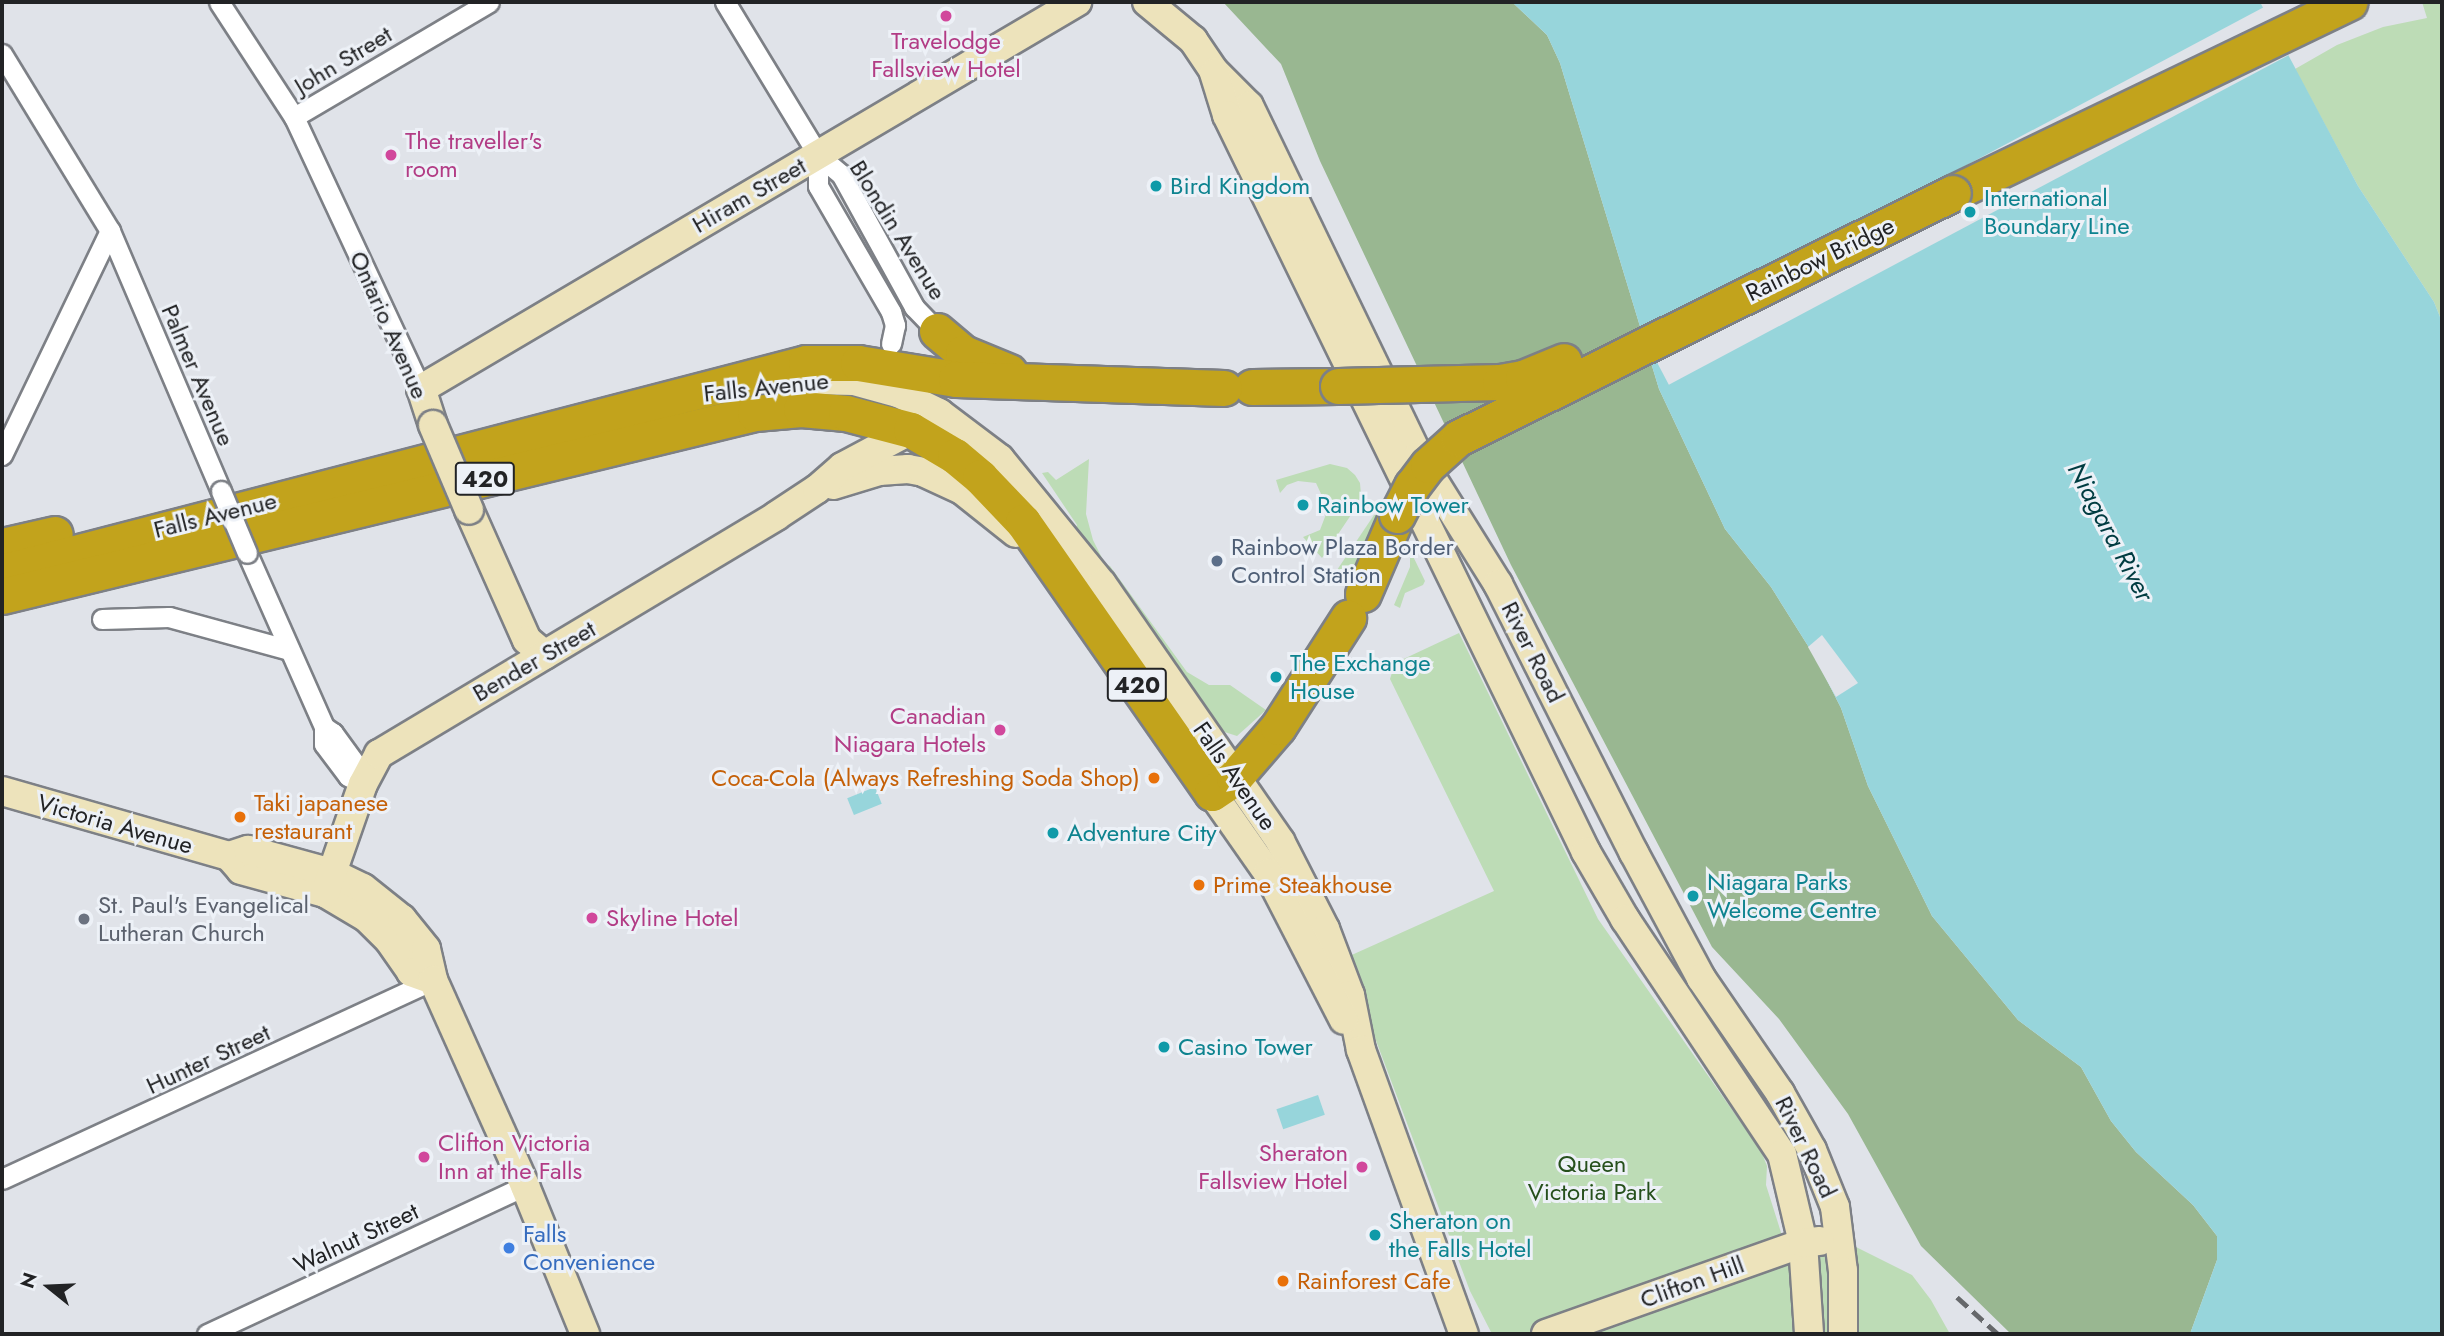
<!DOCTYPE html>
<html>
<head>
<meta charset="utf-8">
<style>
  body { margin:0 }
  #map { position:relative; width:2444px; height:1336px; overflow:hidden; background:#e0e3e9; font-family:Jost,sans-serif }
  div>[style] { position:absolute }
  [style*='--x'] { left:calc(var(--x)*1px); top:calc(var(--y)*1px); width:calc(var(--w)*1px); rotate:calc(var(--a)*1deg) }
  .green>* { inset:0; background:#bddcb6 }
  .forest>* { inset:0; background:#99b791 }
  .water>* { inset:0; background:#97d5db; transform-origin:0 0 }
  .pier>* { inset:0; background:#e0e3e9; transform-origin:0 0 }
  .roads { filter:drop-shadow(2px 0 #7d8086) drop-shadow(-2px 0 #7d8086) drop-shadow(0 2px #7d8086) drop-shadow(0 -2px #7d8086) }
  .street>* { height:19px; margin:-9.5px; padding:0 9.5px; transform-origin:9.5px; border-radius:9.5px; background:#fff }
  .secondary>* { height:28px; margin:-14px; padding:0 14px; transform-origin:14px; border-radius:14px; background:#ede3bb }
  .highway>* { height:35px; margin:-17.5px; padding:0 17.5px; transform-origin:17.5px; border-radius:17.5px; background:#c2a31c }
  .rail>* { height:5px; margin-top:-2.5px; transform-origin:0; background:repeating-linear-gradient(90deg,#66686b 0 14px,transparent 0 21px) }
  .bridges { filter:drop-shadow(2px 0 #7d8086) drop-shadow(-2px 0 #7d8086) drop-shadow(0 2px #7d8086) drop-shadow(0 -2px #7d8086) }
  .street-bridge>* { height:19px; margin:-9.5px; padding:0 9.5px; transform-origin:9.5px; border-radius:9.5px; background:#fff }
  .secondary-bridge>* { height:28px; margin:-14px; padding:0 14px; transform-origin:14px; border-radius:14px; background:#ede3bb }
  .highway-bridge>* { height:35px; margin:-17.5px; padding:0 17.5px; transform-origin:17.5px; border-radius:17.5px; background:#c2a31c }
  .dots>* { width:19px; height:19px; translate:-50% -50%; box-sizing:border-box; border:4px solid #edf1f7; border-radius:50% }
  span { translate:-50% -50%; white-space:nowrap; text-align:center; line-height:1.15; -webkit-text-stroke:6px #edf1f7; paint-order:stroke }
  .shield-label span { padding:2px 5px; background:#edf1f7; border:2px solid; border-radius:5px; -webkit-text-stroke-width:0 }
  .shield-label { font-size:23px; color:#222325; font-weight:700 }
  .hotel-label { font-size:24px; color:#b23c85 }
  .left { translate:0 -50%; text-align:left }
  .right { translate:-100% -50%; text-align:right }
  .street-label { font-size:24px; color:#222325 }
  .culture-label { font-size:24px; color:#0d838f }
  .service-label { font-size:24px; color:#4e5e75 }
  .food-label { font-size:24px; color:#c56008 }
  .worship-label { font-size:24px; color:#5b616d }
  .park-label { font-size:24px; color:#26501c }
  .shop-label { font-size:24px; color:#366cbe }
  .water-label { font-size:26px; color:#003c41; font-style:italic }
  .frame { position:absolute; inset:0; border:4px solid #222325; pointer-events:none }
  .north { position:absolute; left:14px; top:1252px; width:70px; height:70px; -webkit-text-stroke:5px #edf1f7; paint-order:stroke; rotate:288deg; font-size:19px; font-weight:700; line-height:28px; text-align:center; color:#222325 }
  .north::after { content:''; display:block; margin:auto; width:24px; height:32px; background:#222325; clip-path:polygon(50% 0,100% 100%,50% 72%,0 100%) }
</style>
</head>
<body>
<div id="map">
  <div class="green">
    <i style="clip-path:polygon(2422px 2px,2442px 2px,2442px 322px,2434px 302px,2358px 186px,2295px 69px,2337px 45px,2383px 27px,2427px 18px)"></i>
    <i style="clip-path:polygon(1089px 459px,1086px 514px,1093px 540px,1105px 564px,1110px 566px,1187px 672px,1209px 685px,1230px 685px,1266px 710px,1237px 736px,1212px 728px,1075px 531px,1077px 525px,1042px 473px,1048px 472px,1056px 480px)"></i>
    <i style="clip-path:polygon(1330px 464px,1347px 468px,1355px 475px,1360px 483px,1361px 495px,1357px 506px,1322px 558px,1303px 537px,1320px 530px,1328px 509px,1316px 483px,1298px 481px,1287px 485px,1280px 493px,1276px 480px)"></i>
    <i style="clip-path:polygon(1374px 515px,1379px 515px,1349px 579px,1337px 570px)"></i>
    <i style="clip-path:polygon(1410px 550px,1425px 581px,1423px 585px,1405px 593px,1400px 608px,1394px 605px,1410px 567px)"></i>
    <i style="clip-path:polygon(1459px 633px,1598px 919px,1761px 1151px,1767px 1166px,1766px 1185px,1784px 1242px,1840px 1239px,1912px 1275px,1931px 1300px,1950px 1334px,1492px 1334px,1470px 1291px,1345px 958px,1494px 891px,1390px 679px,1395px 663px)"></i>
  </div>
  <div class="forest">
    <i style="clip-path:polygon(1223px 2px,1512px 2px,1547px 35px,1560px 63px,1659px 389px,1725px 529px,1771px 587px,1815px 657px,1841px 708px,1868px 786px,1932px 916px,2018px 1020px,2081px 1067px,2111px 1121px,2136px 1152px,2193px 1205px,2217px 1236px,2217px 1260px,2190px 1334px,2011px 1334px,1921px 1246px,1848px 1114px,1779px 1019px,1712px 947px,1511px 565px,1320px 161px,1281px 64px)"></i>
  </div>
  <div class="water">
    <i style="clip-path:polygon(1512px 2px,2260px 2px,2358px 186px,2434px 302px,2442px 322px,2442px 1334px,2190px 1334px,2217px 1260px,2217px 1236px,2193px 1205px,2136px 1152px,2111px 1121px,2081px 1067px,2018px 1020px,1932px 916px,1868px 786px,1841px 708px,1815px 657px,1771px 587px,1725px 529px,1659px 389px,1560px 63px,1547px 35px)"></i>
    <i style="left:875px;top:787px;width:18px;height:30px;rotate:68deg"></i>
    <i style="left:1318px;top:1095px;width:21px;height:44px;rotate:71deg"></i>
  </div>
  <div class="pier">
    <i style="left:2266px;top:6px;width:54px;height:705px;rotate:62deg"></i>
    <i style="clip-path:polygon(1822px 635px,1858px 683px,1836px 697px,1808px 647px)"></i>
  </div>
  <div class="roads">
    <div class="street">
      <i style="--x:219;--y:2;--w:137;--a:56.9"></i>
      <i style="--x:294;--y:117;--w:300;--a:65"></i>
      <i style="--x:725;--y:2;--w:179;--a:58.7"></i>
      <i style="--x:818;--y:155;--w:30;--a:40"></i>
      <i style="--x:841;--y:174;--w:152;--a:61.2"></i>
      <i style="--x:914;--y:307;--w:33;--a:46"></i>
      <i style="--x:2;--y:54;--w:207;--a:58.6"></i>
      <i style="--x:110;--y:231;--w:283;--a:66.9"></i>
      <i style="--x:294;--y:117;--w:226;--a:-30.5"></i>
      <i style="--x:818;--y:155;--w:31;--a:90"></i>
      <i style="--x:818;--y:186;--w:146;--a:59.9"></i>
      <i style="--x:891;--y:312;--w:14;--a:73"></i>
      <i style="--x:895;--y:325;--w:19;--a:102"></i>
      <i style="--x:2;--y:455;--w:249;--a:-64.3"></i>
      <i style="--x:247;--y:553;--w:190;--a:66.1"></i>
      <i style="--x:324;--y:727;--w:17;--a:90"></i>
      <i style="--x:324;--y:744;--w:40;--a:53"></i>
      <i style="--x:348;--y:776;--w:17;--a:28"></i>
      <i style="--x:102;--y:619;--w:67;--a:-1.7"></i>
      <i style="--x:169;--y:617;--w:125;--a:15.3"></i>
      <i style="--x:324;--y:727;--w:11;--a:34"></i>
      <i style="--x:333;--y:733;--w:39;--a:54"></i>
      <i style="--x:356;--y:765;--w:20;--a:70"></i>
      <i style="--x:2;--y:1179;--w:475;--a:-24.8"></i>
      <i style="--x:207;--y:1334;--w:351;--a:-25"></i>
    </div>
    <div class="secondary">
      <i style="--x:1147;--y:2;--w:60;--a:39.6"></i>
      <i style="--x:1193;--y:40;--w:37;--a:56"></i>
      <i style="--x:1214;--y:71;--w:49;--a:45"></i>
      <i style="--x:1249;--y:106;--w:389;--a:64.2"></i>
      <i style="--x:1418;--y:456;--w:151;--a:58"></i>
      <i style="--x:1498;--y:584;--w:301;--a:63.2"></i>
      <i style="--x:1634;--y:853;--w:142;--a:61.8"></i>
      <i style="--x:1701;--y:978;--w:140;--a:55.5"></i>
      <i style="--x:1780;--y:1093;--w:65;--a:60.7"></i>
      <i style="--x:1812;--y:1150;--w:61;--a:68"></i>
      <i style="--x:1835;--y:1207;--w:64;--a:82.9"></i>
      <i style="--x:1843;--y:1271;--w:63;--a:90"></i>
      <i style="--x:1214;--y:73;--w:44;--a:72.8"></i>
      <i style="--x:1227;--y:115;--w:820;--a:64.03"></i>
      <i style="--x:1586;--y:852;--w:78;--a:59.8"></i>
      <i style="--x:1625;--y:919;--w:283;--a:56.3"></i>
      <i style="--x:1782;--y:1154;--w:91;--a:76.7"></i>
      <i style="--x:1803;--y:1243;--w:91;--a:86.2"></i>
      <i style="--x:808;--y:380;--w:46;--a:1.2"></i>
      <i style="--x:854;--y:381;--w:46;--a:15.3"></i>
      <i style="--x:898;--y:393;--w:46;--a:26"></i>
      <i style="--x:939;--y:413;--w:76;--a:37"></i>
      <i style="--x:1000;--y:459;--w:161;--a:50.8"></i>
      <i style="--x:1102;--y:584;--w:313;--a:55.3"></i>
      <i style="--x:1280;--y:841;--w:99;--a:62.9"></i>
      <i style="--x:1325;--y:929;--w:71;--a:69.3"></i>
      <i style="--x:1350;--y:995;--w:56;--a:78.7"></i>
      <i style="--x:1361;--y:1050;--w:302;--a:70.1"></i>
      <i style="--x:433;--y:425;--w:38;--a:-108"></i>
      <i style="--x:421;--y:389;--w:762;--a:-30.54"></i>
      <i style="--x:833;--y:485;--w:48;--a:-16.9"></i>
      <i style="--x:879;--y:471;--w:29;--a:-4"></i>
      <i style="--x:908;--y:469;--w:15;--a:11"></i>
      <i style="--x:923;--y:472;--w:43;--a:24.8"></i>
      <i style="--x:962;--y:490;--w:69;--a:38.5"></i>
      <i style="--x:469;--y:510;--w:142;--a:66"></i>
      <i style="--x:527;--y:640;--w:23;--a:40"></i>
      <i style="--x:2;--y:791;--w:236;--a:16"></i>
      <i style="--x:229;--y:856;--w:18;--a:49"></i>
      <i style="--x:241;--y:870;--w:87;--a:15.3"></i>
      <i style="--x:325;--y:893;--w:49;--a:30.8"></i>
      <i style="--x:367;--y:918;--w:31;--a:45"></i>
      <i style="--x:389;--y:940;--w:39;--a:55"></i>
      <i style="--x:411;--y:972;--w:23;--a:20"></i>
      <i style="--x:1212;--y:793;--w:98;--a:55"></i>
      <i style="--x:1268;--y:873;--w:165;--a:62.7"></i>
      <i style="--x:229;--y:856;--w:20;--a:-18"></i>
      <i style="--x:248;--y:850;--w:87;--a:15.3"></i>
      <i style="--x:332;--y:873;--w:34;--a:26"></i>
      <i style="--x:363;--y:888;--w:50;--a:38.5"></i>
      <i style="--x:402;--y:919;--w:38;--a:51"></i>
      <i style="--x:426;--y:949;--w:32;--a:77"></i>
      <i style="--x:433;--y:980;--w:226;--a:65.9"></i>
      <i style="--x:525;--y:1186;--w:160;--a:67.9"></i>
      <i style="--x:325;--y:893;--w:115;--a:-70.8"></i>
      <i style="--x:363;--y:784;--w:34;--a:-62"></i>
      <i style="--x:379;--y:754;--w:463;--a:-30.9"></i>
      <i style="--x:776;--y:516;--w:49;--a:-33.4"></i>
      <i style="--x:817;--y:489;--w:33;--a:-41"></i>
      <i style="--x:842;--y:467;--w:87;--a:-28"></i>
      <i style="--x:1546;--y:1334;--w:273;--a:-19.5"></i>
      <i style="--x:1803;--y:1243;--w:17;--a:-7"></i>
    </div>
    <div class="highway">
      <i style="--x:1953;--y:193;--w:440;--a:-25.7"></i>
      <i style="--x:937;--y:331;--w:34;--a:40"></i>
      <i style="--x:963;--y:353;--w:50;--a:22.4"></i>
      <i style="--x:1252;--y:387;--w:86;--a:-0.7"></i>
      <i style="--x:2;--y:546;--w:54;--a:-12.8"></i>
      <i style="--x:2;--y:572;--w:831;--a:-14.57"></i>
      <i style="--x:806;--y:363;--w:52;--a:0"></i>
      <i style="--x:858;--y:363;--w:99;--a:9.3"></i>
      <i style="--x:956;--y:379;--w:268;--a:1.9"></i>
      <i style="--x:1363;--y:594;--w:86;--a:-66.7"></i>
      <i style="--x:2;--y:596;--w:775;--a:-13.66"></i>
      <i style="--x:755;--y:413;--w:46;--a:-5"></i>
      <i style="--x:801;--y:409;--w:45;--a:5.1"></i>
      <i style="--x:846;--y:413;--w:67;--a:14.7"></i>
      <i style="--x:911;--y:430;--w:51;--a:30.6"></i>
      <i style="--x:955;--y:456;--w:33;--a:40"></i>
      <i style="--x:980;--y:477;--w:62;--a:46.3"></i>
      <i style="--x:1023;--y:522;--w:330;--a:55.1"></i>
      <i style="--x:1212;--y:793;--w:27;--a:-34"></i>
      <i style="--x:1234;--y:778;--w:67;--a:-49.2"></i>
      <i style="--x:1278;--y:727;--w:130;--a:-57.3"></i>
    </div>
  </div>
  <div class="rail">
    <i style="--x:1957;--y:1297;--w:55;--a:42.1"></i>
  </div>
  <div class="bridges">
    <div class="street-bridge">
      <i style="--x:221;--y:491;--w:67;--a:67.2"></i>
    </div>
    <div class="secondary-bridge">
      <i style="--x:433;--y:425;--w:92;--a:67"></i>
    </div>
    <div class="highway-bridge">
      <i style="--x:1338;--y:386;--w:162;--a:-1.4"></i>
      <i style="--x:1500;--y:382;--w:23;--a:-10"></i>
      <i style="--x:1523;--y:378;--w:44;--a:-22.5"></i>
      <i style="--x:1397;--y:515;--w:33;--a:-63"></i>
      <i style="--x:1412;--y:486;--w:26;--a:-53"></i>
      <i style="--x:1428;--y:465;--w:40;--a:-42"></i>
      <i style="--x:1458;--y:438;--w:552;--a:-26.33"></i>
    </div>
  </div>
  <div class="dots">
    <i style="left:946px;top:16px;background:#d1479c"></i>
    <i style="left:391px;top:155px;background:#d1479c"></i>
    <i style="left:1156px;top:186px;background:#0f9aa8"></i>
    <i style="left:1970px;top:212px;background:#0f9aa8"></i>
    <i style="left:1303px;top:505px;background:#0f9aa8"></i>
    <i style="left:1217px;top:561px;background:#5c6f8a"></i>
    <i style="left:1276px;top:677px;background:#0f9aa8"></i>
    <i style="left:1000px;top:730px;background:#d1479c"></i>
    <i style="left:1154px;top:778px;background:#e8710a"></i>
    <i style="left:240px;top:817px;background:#e8710a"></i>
    <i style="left:1053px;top:833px;background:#0f9aa8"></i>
    <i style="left:1199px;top:885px;background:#e8710a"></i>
    <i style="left:1693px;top:896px;background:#0f9aa8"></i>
    <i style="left:592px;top:918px;background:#d1479c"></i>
    <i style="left:84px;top:919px;background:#6b7280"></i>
    <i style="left:1164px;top:1047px;background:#0f9aa8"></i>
    <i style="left:424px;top:1157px;background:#d1479c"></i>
    <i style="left:1362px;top:1167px;background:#d1479c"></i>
    <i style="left:1375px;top:1235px;background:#0f9aa8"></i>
    <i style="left:509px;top:1248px;background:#3f7fe0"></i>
    <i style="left:1283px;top:1281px;background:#e8710a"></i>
  </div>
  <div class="shield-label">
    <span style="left:485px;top:479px">420</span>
    <span style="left:1137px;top:685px">420</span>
  </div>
  <div class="hotel-label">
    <span style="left:946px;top:55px">Travelodge<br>Fallsview Hotel</span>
    <span class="left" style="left:405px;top:155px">The traveller's<br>room</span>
    <span class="right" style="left:986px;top:730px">Canadian<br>Niagara Hotels</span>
    <span class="left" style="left:606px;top:918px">Skyline Hotel</span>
    <span class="left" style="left:438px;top:1157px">Clifton Victoria<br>Inn at the Falls</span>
    <span class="right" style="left:1348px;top:1167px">Sheraton<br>Fallsview Hotel</span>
  </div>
  <div class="street-label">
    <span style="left:343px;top:60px;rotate:-31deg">John Street</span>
    <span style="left:749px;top:195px;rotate:-30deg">Hiram Street</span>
    <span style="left:898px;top:230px;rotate:58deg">Blondin Avenue</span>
    <span style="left:1820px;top:259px;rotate:-26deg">Rainbow Bridge</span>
    <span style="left:389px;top:325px;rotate:66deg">Ontario Avenue</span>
    <span style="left:198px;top:375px;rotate:67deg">Palmer Avenue</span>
    <span style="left:766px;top:387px;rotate:-6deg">Falls Avenue</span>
    <span style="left:215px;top:515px;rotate:-14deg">Falls Avenue</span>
    <span style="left:1533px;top:652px;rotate:63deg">River Road</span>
    <span style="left:534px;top:661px;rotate:-30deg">Bender Street</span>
    <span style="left:1235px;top:776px;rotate:55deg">Falls Avenue</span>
    <span style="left:115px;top:824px;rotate:16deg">Victoria Avenue</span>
    <span style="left:208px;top:1059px;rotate:-25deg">Hunter Street</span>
    <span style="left:1806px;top:1147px;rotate:64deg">River Road</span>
    <span style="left:356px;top:1238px;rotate:-25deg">Walnut Street</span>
    <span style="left:1692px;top:1282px;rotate:-20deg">Clifton Hill</span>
  </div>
  <div class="culture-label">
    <span class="left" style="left:1170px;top:186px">Bird Kingdom</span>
    <span class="left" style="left:1984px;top:212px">International<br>Boundary Line</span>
    <span class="left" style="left:1317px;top:505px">Rainbow Tower</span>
    <span class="left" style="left:1290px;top:677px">The Exchange<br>House</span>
    <span class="left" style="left:1067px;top:833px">Adventure City</span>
    <span class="left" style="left:1707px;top:896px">Niagara Parks<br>Welcome Centre</span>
    <span class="left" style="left:1178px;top:1047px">Casino Tower</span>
    <span class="left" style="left:1389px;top:1235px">Sheraton on<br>the Falls Hotel</span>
  </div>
  <div class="service-label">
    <span class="left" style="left:1231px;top:561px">Rainbow Plaza Border<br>Control Station</span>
  </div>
  <div class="food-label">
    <span class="right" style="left:1140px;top:778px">Coca-Cola (Always Refreshing Soda Shop)</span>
    <span class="left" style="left:254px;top:817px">Taki japanese<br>restaurant</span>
    <span class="left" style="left:1213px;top:885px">Prime Steakhouse</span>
    <span class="left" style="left:1297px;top:1281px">Rainforest Cafe</span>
  </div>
  <div class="worship-label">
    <span class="left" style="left:98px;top:919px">St. Paul's Evangelical<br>Lutheran Church</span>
  </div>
  <div class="park-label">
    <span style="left:1592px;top:1178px">Queen<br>Victoria Park</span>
  </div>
  <div class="shop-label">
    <span class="left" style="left:523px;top:1248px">Falls<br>Convenience</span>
  </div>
  <div class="water-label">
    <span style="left:2110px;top:532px;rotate:62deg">Niagara River</span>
  </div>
  <div class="frame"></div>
  <div class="north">N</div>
</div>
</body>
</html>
